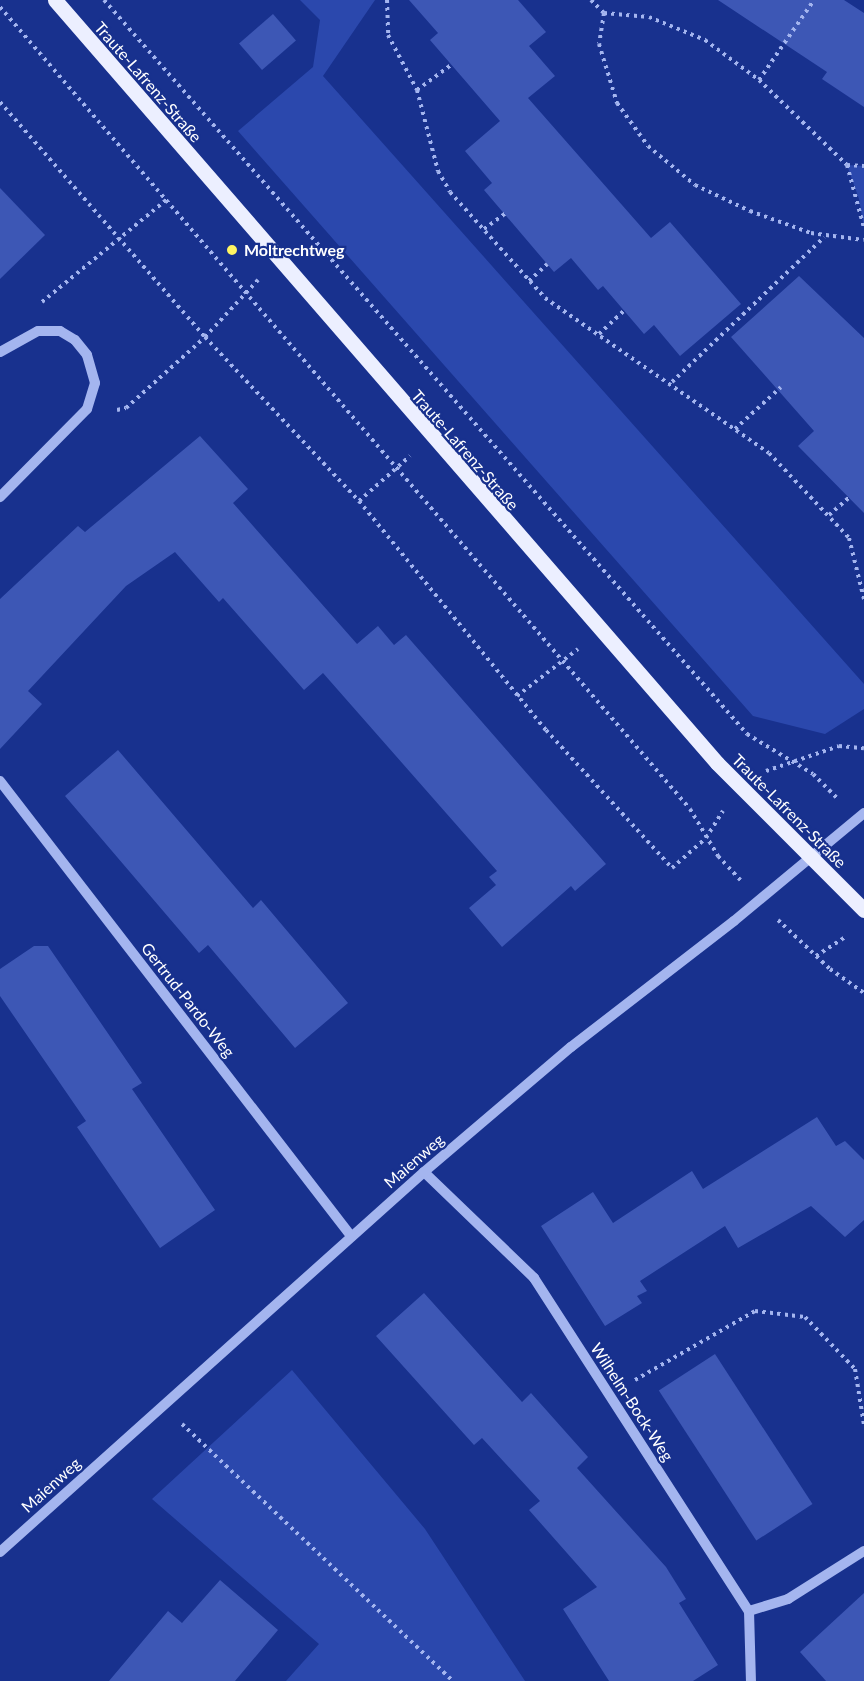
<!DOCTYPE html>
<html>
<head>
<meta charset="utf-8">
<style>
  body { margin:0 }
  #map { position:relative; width:864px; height:1681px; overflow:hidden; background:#18318e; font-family:Lato,sans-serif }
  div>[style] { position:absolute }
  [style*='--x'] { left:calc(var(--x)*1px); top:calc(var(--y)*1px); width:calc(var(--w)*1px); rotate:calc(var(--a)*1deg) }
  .green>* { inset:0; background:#2b48ad }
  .building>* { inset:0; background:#3d57b5; transform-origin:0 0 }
  .path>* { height:4px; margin-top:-2px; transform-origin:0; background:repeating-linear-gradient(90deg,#a4b5ef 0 3px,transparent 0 7.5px) }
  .minor>* { height:10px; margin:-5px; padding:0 5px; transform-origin:5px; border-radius:5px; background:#a4b5ef }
  .major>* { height:15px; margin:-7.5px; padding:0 7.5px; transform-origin:7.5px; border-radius:7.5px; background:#ecefff }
  .dots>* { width:16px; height:16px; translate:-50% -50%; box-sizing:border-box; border:3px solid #18318e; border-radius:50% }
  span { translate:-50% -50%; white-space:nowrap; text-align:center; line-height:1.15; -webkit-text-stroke:4.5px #18318e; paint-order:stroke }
  .street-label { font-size:16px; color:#fff }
  .poi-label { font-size:16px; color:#fff; font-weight:700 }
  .left { translate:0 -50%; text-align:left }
</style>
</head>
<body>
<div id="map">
  <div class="green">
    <i style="clip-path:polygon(300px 0,375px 0,323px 76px,864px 684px,864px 709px,825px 734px,753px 716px,238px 131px,313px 67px,320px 20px)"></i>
    <i style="clip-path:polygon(847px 165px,864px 166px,864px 228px,859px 199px)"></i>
    <i style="clip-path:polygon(292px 1370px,425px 1529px,525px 1681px,286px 1681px,319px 1644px,152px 1499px)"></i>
  </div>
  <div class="building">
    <i style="clip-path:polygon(409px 0,518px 0,546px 32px,529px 46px,555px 76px,528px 98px,651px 238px,670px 222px,741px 304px,680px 356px,654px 325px,644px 334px,603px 286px,598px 290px,571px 258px,554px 272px,484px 190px,492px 183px,465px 151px,500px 121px,430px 40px,438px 33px)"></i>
    <i style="clip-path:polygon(718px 0,844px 0,864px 13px,864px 107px,822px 79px,827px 72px)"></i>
    <i style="left:273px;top:14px;width:35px;height:45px;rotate:49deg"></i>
    <i style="clip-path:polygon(0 188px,45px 235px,0 279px)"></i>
    <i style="clip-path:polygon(799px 276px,864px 338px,864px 513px,798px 446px,814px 431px,731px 337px)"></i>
    <i style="clip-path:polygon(200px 436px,248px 489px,233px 503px,357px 644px,378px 626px,394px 645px,406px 635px,606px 864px,575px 891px,571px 886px,502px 947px,469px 908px,496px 885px,489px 877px,497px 871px,323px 673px,304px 690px,223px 598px,219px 602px,175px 552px,126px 586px,28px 691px,42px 704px,0 749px,0 599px,78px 526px,85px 532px)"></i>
    <i style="clip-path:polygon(118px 750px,253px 908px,261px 900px,348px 1003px,295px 1048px,208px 945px,199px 953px,65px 796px)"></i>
    <i style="clip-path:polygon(34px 946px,48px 946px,142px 1083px,132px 1089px,215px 1210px,160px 1248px,77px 1127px,86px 1121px,0 996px,0 969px)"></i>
    <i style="clip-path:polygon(817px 1117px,836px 1146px,845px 1141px,864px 1160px,864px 1220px,845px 1237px,811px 1206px,738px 1248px,725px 1226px,640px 1281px,647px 1291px,637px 1296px,642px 1303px,605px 1326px,541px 1226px,593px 1192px,613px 1223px,692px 1171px,703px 1189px)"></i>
    <i style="clip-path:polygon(424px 1293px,522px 1402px,531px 1393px,588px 1457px,577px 1468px,666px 1567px,686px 1599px,679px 1603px,718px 1665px,693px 1681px,609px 1681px,563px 1609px,597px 1587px,529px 1510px,540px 1501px,482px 1438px,474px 1445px,376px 1336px)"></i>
    <i style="left:715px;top:1354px;width:179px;height:67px;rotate:57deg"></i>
    <i style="clip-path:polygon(220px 1580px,278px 1630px,235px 1681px,109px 1681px,168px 1611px,182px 1623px)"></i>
    <i style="clip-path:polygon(864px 1593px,864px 1681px,826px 1681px,800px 1652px)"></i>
  </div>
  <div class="path">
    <i style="--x:104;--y:0;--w:976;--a:48.78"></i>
    <i style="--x:747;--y:734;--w:77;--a:31.2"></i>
    <i style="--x:813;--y:774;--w:35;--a:45"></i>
    <i style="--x:387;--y:0;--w:35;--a:88"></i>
    <i style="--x:388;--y:35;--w:62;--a:62.2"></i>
    <i style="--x:417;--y:90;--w:84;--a:75.5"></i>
    <i style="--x:438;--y:171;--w:24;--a:60"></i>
    <i style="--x:450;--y:192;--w:142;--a:48.1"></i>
    <i style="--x:545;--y:298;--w:272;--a:34.7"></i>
    <i style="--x:769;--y:453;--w:117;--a:46.7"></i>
    <i style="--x:849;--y:538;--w:63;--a:76.2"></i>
    <i style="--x:591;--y:0;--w:18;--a:45"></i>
    <i style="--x:604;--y:13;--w:45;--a:5.1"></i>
    <i style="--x:649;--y:17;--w:61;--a:22.3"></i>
    <i style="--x:705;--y:40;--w:67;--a:36.5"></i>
    <i style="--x:759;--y:80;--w:122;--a:44"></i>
    <i style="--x:847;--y:165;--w:65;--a:74.9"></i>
    <i style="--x:0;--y:7;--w:1058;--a:49.29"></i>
    <i style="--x:690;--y:809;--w:55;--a:59.2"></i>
    <i style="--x:718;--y:856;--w:33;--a:47"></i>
    <i style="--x:604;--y:13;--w:31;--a:99"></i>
    <i style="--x:599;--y:44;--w:62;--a:73"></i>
    <i style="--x:617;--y:103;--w:53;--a:54.2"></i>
    <i style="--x:648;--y:146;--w:61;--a:39.7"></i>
    <i style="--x:695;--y:185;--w:61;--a:25.3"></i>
    <i style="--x:750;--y:211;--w:65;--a:19.8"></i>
    <i style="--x:811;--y:233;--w:53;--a:7.5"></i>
    <i style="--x:759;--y:80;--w:97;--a:-55.5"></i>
    <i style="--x:417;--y:90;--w:42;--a:-36.3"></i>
    <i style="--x:0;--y:102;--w:312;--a:48.9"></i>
    <i style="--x:205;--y:337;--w:225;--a:46.8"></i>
    <i style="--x:359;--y:501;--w:296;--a:50.8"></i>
    <i style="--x:546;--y:730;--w:187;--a:47.6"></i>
    <i style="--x:672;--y:868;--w:45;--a:-41.4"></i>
    <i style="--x:706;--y:838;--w:32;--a:-58"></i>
    <i style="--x:847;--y:165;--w:17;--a:3"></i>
    <i style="--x:484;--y:229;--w:26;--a:-36"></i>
    <i style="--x:529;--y:281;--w:25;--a:-43"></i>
    <i style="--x:42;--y:302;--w:161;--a:-39.4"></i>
    <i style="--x:599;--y:334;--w:34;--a:-43"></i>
    <i style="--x:672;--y:382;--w:210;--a:-43.6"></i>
    <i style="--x:117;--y:410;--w:9;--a:-13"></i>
    <i style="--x:126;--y:408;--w:106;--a:-41.9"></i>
    <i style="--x:205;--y:337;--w:78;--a:-47.1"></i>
    <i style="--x:735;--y:429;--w:62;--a:-42.4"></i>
    <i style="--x:359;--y:501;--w:68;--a:-41.4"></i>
    <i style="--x:829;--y:515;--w:28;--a:-41"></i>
    <i style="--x:517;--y:696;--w:77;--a:-37.6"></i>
    <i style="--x:766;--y:771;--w:77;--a:-18.9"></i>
    <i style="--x:839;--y:746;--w:25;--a:5"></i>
    <i style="--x:778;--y:920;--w:71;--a:43.3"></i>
    <i style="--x:830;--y:969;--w:42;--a:35.2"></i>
    <i style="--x:816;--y:956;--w:37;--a:-33"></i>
    <i style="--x:635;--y:1380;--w:138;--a:-29.9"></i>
    <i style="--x:755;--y:1311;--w:50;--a:6.8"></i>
    <i style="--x:805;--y:1317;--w:72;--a:46.1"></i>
    <i style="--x:855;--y:1369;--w:57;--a:80.9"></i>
    <i style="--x:182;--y:1424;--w:373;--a:43.5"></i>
  </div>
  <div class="minor">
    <i style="--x:0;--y:352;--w:43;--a:-28.9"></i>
    <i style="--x:38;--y:331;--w:22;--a:0"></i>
    <i style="--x:60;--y:331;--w:17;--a:31"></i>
    <i style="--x:75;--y:340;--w:19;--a:51"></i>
    <i style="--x:87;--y:355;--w:29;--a:74"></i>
    <i style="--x:95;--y:383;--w:27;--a:107"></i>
    <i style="--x:87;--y:409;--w:124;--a:134.7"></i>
    <i style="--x:0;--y:781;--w:575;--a:52.35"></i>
    <i style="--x:424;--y:1172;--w:153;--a:43.9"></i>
    <i style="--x:534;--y:1278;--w:396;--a:57.2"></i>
    <i style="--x:749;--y:1611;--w:70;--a:88.4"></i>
    <i style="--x:0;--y:1552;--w:569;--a:-41.87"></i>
    <i style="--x:424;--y:1172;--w:193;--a:-40.4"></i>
    <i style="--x:571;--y:1047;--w:206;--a:-37.7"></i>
    <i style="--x:734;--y:921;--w:169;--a:-39.7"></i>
    <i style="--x:749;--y:1611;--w:41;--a:-17.1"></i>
    <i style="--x:788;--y:1599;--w:90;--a:-32.3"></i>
  </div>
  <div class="major">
    <i style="--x:55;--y:0;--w:1010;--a:49.05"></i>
    <i style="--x:717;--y:763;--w:208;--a:45"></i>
  </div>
  <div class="dots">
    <i style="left:232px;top:250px;background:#fff562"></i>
  </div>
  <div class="street-label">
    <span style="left:148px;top:82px;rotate:49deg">Traute-Lafrenz-Straße</span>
    <span style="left:465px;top:450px;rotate:49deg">Traute-Lafrenz-Straße</span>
    <span style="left:789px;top:811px;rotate:45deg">Traute-Lafrenz-Straße</span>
    <span style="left:188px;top:1000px;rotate:52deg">Gertrud-Pardo-Weg</span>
    <span style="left:414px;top:1161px;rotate:-41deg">Maienweg</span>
    <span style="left:632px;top:1402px;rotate:57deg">Wilhelm-Bock-Weg</span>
    <span style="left:51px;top:1485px;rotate:-42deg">Maienweg</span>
  </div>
  <div class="poi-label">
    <span class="left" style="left:244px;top:250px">Moltrechtweg</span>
  </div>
</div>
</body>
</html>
